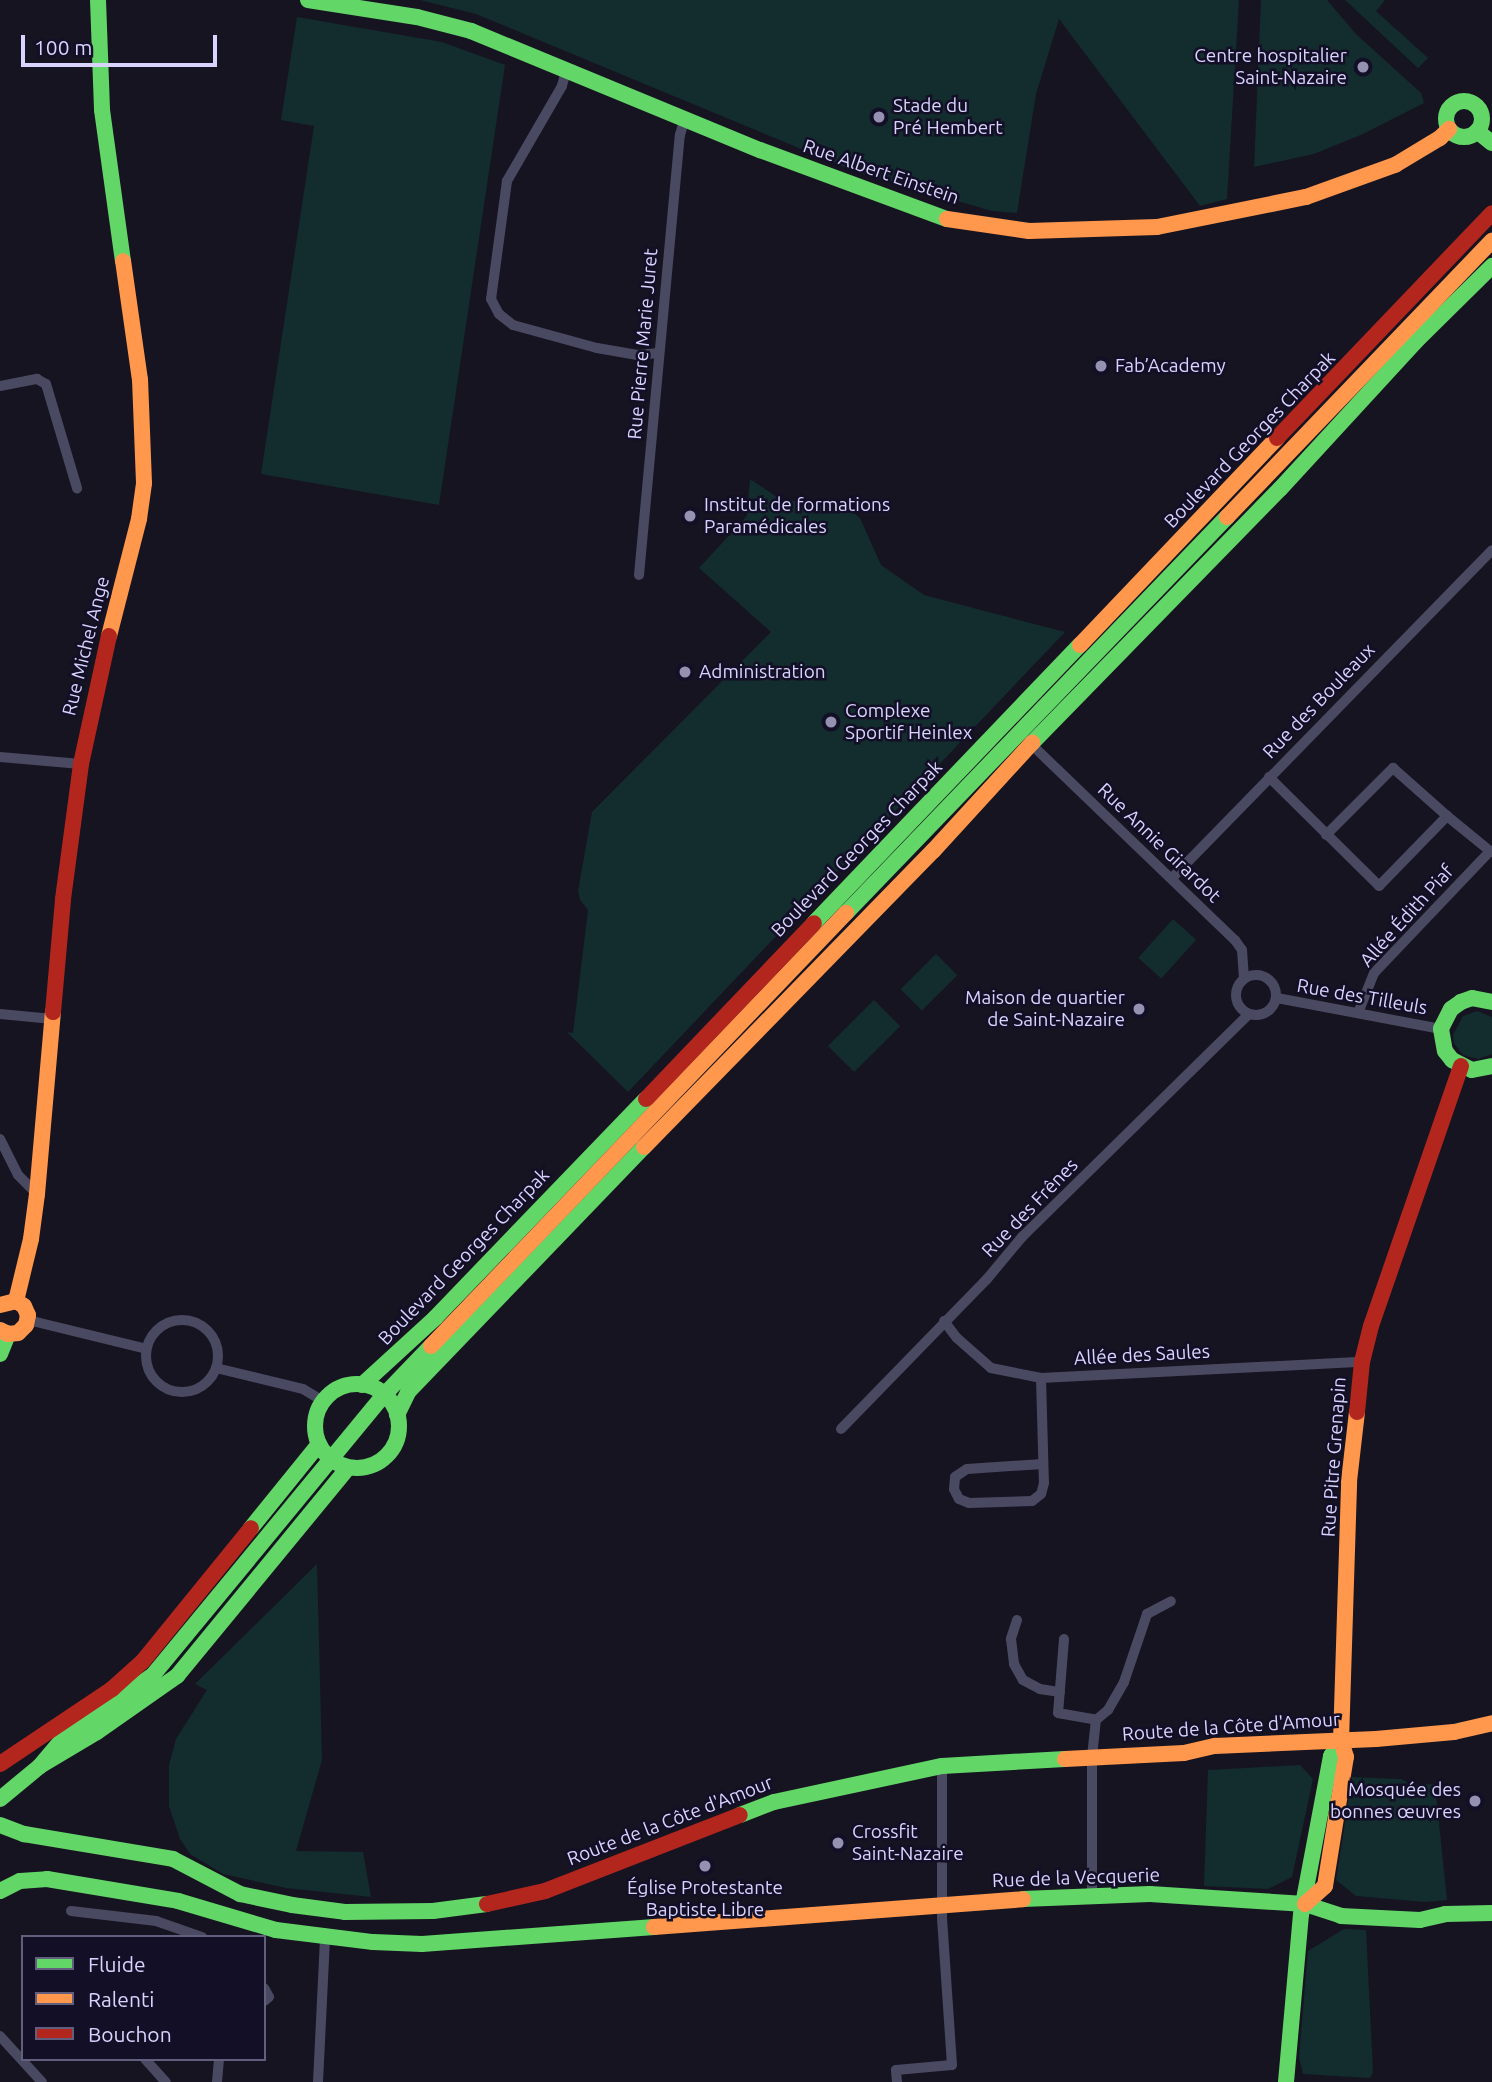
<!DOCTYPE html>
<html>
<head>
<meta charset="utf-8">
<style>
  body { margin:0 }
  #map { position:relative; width:1492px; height:2082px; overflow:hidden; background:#161421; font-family:Ubuntu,sans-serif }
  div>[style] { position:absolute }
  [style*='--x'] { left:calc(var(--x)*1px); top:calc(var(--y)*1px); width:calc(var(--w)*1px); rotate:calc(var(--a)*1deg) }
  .green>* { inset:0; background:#132c2d; transform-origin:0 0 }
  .street>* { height:10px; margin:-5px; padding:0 5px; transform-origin:5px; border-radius:5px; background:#4a4962 }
  .street>.ring { margin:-5px; padding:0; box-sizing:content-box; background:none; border:10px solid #4a4962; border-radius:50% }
  .fast>* { height:16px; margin:-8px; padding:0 8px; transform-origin:8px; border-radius:8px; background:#63d668 }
  .fast>.ring { margin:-8px; padding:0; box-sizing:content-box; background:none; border:16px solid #63d668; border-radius:50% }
  .slow>* { height:16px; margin:-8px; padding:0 8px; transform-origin:8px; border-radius:8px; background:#ff974d }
  .jam>* { height:16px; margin:-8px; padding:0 8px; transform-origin:8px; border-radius:8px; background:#b3261e }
  .dots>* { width:19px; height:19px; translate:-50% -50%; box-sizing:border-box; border:4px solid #130f26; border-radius:50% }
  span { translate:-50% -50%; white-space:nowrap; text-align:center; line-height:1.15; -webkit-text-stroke:5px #130f26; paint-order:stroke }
  .poi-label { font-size:19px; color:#d9d4ff }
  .right { translate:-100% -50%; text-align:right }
  .left { translate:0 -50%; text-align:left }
  .street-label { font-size:19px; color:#d9d4ff }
  .legend { position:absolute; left:21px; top:1935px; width:245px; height:126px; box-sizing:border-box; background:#130f26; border:2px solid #625e7d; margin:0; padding:9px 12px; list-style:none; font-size:21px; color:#d9d4ff }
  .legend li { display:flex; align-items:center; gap:14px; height:35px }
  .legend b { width:35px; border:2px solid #625e7d }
  .scale { position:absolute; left:21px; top:35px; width:196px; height:32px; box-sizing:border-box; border:4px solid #d9d4ff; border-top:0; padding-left:9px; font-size:21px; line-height:24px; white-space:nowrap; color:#d9d4ff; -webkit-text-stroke:5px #130f26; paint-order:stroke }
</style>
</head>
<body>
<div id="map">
  <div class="green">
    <i style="clip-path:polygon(420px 0,1239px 0,1227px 199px,1200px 206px,1059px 19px,1036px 94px,1017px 213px,992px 211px,854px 171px,476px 14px)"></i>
    <i style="clip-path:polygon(1261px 0,1327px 0,1356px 34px,1421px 93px,1424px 103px,1363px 134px,1314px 154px,1254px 167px)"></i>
    <i style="clip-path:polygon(1345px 0,1385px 0,1376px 11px,1428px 58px,1418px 68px)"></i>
    <i style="clip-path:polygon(297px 17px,442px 42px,505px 65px,439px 505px,261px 474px,314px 126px,281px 120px)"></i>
    <i style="clip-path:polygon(750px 479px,783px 501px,838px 501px,860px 518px,881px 565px,924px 595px,1065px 632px,628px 1092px,567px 1032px,573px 1033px,588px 910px,580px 900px,578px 891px,592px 812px,771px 632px,699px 568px,747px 516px)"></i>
    <i style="left:1173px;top:919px;width:31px;height:52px;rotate:42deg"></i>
    <i style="left:936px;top:954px;width:30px;height:50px;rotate:45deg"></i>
    <i style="left:874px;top:1000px;width:37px;height:65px;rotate:45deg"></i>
    <i style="clip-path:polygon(1477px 1011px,1492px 1017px,1492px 1054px,1478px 1059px,1463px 1055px,1454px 1043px,1453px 1035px,1463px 1016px)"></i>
    <i style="clip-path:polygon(317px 1564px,322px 1760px,296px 1851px,363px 1852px,371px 1897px,286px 1888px,223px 1874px,190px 1854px,180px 1839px,169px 1806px,169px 1765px,176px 1739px,207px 1690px,195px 1684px)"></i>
    <i style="clip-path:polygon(1300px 1765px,1313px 1779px,1292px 1877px,1268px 1889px,1204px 1886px,1208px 1770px)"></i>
    <i style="clip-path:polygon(1352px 1777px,1401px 1779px,1412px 1785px,1435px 1784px,1447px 1900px,1425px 1902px,1356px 1896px,1336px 1880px)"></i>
    <i style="clip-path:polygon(1344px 1929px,1366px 1930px,1373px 2072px,1370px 2078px,1303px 2074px,1299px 2057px,1308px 1951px)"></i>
  </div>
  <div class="street">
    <i style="--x:567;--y:68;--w:19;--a:106"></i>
    <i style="--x:562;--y:86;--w:110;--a:120.1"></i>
    <i style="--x:507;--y:181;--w:119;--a:97.7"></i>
    <i style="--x:491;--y:299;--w:17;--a:62"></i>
    <i style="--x:499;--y:314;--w:18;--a:38"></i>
    <i style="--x:513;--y:325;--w:87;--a:15.3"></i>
    <i style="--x:597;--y:348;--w:41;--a:9.9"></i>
    <i style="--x:637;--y:355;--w:22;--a:-5"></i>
    <i style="--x:0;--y:386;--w:38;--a:-11"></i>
    <i style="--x:37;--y:379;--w:10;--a:29"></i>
    <i style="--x:46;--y:384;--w:109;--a:73.4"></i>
    <i style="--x:639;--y:575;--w:442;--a:-84.7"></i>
    <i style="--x:680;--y:135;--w:18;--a:-74"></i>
    <i style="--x:1031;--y:744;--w:283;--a:43.9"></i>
    <i style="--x:1235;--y:940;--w:12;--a:55"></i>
    <i style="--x:1242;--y:950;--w:28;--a:86"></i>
    <i style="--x:0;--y:757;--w:81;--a:4.9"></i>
    <i style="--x:1269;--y:777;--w:155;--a:44.7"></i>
    <i style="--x:1379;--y:886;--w:98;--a:-45.8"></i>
    <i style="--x:1447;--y:816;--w:55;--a:39.1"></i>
    <i style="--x:1326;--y:835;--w:95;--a:-45"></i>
    <i style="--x:1393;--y:768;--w:72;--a:41.6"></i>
    <i style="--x:1172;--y:878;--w:458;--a:-45.7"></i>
    <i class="ring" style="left:1236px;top:975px;width:30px;height:30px"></i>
    <i style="--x:1277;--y:998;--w:167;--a:10.7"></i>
    <i style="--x:1358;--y:1013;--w:43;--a:-68.2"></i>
    <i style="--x:1374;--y:973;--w:168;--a:-46.4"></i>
    <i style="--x:1490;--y:851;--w:2;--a:27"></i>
    <i style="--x:0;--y:1014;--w:53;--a:5.4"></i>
    <i style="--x:0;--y:1139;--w:40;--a:63.4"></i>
    <i style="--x:18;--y:1175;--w:27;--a:45"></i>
    <i style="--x:28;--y:1320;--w:122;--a:13.7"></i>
    <i class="ring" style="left:146px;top:1320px;width:62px;height:62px"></i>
    <i style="--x:944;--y:1321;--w:21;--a:53"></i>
    <i style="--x:957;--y:1338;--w:45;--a:41.4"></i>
    <i style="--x:991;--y:1368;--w:51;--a:11.3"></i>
    <i style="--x:1041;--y:1378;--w:321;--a:-2.9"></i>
    <i style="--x:216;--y:1368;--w:89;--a:13.6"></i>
    <i style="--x:303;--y:1389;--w:23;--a:31"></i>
    <i style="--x:1041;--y:1378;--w:105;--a:88.4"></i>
    <i style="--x:1044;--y:1483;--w:11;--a:105"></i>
    <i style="--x:1041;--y:1494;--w:11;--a:142"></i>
    <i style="--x:1032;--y:1501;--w:63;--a:178.2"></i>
    <i style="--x:969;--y:1503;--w:11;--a:-158"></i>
    <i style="--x:959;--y:1499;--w:11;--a:-117"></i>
    <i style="--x:954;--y:1489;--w:12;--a:-85"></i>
    <i style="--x:955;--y:1477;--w:14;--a:-34"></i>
    <i style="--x:967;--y:1469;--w:76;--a:-3.8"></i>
    <i style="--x:841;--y:1429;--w:209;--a:-45.8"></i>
    <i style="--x:987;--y:1279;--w:55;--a:-50.2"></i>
    <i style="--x:1022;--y:1237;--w:318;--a:-44.5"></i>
    <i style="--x:1017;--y:1620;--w:20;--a:108"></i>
    <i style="--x:1011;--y:1639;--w:25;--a:83"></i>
    <i style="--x:1014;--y:1664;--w:18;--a:61"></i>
    <i style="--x:1023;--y:1680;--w:19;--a:28"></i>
    <i style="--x:1040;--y:1689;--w:20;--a:9"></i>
    <i style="--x:1064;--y:1639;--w:74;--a:94.6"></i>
    <i style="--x:1058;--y:1713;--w:39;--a:10"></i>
    <i style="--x:1092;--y:1894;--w:137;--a:-90"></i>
    <i style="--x:1092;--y:1757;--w:37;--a:-84"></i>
    <i style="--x:1096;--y:1720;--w:16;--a:-40"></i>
    <i style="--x:1108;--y:1710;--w:32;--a:-60"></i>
    <i style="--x:1124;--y:1682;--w:72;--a:-71.3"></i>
    <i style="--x:1147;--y:1614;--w:27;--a:-28"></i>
    <i style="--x:71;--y:1911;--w:86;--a:6.7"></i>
    <i style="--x:156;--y:1921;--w:49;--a:19.2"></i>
    <i style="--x:264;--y:1988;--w:10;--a:61"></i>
    <i style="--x:269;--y:1997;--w:6;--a:141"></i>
    <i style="--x:0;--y:2036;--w:62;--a:47.6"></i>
    <i style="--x:145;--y:2059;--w:31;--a:48"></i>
    <i style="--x:217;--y:2082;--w:23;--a:-85"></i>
    <i style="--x:318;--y:2082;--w:145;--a:-87.2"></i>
    <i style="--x:897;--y:2082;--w:12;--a:-95"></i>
    <i style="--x:896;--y:2070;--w:56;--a:-5.1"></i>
    <i style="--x:952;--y:2065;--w:148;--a:-93.9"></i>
    <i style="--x:942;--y:1917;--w:151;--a:-90"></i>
  </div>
  <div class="fast">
    <i style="--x:98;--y:0;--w:110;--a:87.9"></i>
    <i style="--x:102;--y:110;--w:152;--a:82.1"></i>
    <i style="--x:308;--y:0;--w:110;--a:8.9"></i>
    <i style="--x:417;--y:17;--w:56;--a:14.5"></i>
    <i style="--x:471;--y:31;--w:313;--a:22.4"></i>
    <i style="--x:760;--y:150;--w:199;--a:20.3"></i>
    <i class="ring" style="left:1446px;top:101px;width:20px;height:20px"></i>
    <i style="--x:1477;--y:131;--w:19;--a:39"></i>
    <i style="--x:1032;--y:743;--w:355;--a:-45.7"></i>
    <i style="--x:1280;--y:489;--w:201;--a:-47.4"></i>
    <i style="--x:1416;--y:341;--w:107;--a:-44.6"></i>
    <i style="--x:846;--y:913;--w:550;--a:-46.11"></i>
    <i style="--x:814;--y:923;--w:385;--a:-46.3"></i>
    <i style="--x:1492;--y:1002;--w:20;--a:-169"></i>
    <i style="--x:1472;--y:998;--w:12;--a:160"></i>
    <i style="--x:1461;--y:1002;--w:12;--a:145"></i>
    <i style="--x:1451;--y:1009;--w:22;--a:117"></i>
    <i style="--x:1441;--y:1029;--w:22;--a:80"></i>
    <i style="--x:1445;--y:1051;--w:11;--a:52"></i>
    <i style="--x:1452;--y:1060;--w:22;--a:27"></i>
    <i style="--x:1472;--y:1070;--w:20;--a:-11"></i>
    <i style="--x:0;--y:1354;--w:22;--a:-68"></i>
    <i class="ring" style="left:315px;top:1384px;width:68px;height:68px"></i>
    <i style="--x:362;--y:1385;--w:99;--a:-42.5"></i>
    <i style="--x:435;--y:1318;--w:304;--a:-46.1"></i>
    <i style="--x:397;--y:1415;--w:25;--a:-64"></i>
    <i style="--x:408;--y:1392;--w:340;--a:-46.1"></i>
    <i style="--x:251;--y:1528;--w:108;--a:-51"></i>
    <i style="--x:40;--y:1766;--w:39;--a:-50"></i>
    <i style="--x:65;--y:1736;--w:107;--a:-34.7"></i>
    <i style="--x:153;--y:1675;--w:363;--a:-50.5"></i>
    <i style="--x:384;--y:1395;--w:68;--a:-46.2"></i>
    <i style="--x:0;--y:1799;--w:52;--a:-39.5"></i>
    <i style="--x:40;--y:1766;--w:66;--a:-30.8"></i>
    <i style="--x:97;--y:1732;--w:98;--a:-35"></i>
    <i style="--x:177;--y:1676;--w:269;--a:-50.6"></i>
    <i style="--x:740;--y:1815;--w:36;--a:-21"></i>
    <i style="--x:774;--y:1802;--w:172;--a:-12.1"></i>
    <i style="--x:942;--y:1766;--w:123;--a:-3.3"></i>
    <i style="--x:0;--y:1825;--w:26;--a:21"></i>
    <i style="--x:24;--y:1834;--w:151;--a:9.5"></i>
    <i style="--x:173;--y:1859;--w:76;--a:27.6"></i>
    <i style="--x:240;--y:1894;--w:53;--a:11.9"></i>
    <i style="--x:292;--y:1905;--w:53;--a:7.5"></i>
    <i style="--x:345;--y:1912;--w:88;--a:-0.7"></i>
    <i style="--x:433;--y:1911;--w:54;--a:-7.4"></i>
    <i style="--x:0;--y:1891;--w:22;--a:-27"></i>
    <i style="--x:20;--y:1881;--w:27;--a:-4"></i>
    <i style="--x:47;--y:1879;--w:133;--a:9.5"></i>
    <i style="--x:178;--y:1901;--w:102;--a:16.5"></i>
    <i style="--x:276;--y:1930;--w:98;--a:7.1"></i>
    <i style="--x:373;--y:1942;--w:49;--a:2.3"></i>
    <i style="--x:422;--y:1944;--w:233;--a:-4.2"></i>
    <i style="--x:1023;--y:1899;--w:127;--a:-2.3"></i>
    <i style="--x:1150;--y:1894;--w:155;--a:3.7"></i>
    <i style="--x:1305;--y:1904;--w:38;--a:18"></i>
    <i style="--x:1341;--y:1916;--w:79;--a:2.9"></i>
    <i style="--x:1420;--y:1920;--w:26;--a:-13"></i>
    <i style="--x:1445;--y:1914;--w:47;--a:-1.2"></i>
    <i style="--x:1286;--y:2082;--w:168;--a:-84.9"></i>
    <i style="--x:1301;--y:1915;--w:162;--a:-79.3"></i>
    <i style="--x:1331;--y:1756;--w:18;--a:-56"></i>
  </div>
  <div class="slow">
    <i style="--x:947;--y:219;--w:83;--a:8.3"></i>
    <i style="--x:1029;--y:231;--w:128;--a:-1.8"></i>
    <i style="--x:1157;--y:227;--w:152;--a:-11.4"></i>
    <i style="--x:1306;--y:197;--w:95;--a:-19.8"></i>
    <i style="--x:1395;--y:165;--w:52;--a:-31"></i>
    <i style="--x:1440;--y:138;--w:13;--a:-45"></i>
    <i style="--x:1227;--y:517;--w:383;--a:-46.2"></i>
    <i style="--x:109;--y:636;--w:121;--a:-75.6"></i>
    <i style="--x:139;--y:519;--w:36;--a:-82"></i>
    <i style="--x:144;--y:483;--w:103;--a:-92.2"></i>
    <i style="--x:140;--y:380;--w:120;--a:-98.1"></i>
    <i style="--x:1080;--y:645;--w:286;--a:-46.4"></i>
    <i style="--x:644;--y:1147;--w:414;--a:-45.7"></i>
    <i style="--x:933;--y:851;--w:147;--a:-47.5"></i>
    <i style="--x:16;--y:1301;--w:64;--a:-76.4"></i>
    <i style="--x:31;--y:1239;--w:45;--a:-82.4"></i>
    <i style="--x:37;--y:1194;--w:183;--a:-85"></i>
    <i style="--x:0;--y:1305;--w:16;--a:-14"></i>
    <i style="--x:16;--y:1301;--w:9;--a:32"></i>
    <i style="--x:24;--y:1306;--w:10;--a:66"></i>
    <i style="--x:28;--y:1315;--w:10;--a:101"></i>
    <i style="--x:26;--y:1325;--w:11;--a:135"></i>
    <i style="--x:18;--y:1333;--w:10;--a:174"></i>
    <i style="--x:8;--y:1334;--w:9;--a:-153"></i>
    <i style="--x:431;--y:1346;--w:600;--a:-46.22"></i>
    <i style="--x:1065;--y:1759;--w:119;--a:-2.9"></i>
    <i style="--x:1184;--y:1753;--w:32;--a:-13"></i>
    <i style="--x:1215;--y:1746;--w:161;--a:-2.5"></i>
    <i style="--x:1376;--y:1739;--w:78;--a:-5.1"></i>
    <i style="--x:1454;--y:1732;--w:39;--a:-13"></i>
    <i style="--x:1305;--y:1904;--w:27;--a:-42"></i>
    <i style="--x:1325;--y:1886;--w:131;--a:-80.8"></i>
    <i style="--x:1346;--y:1757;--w:17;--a:-107"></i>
    <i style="--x:1341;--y:1741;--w:260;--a:-88.2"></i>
    <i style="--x:1349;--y:1481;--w:69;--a:-83.4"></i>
    <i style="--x:654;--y:1927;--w:370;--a:-4.3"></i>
  </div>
  <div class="jam">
    <i style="--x:1277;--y:438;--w:311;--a:-46.3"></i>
    <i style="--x:53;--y:1012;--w:113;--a:-84.9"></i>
    <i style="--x:63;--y:899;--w:136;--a:-82.4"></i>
    <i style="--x:81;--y:764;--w:131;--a:-77.7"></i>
    <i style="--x:646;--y:1099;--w:243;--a:-46.3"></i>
    <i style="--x:1357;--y:1412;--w:50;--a:-84.3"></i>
    <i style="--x:1362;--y:1362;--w:37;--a:-76"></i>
    <i style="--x:1371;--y:1326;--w:275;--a:-70.9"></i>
    <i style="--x:0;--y:1764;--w:135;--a:-33.8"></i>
    <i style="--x:112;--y:1689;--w:42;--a:-42.1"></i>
    <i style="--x:143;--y:1661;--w:171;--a:-50.9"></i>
    <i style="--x:487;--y:1904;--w:59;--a:-12.6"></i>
    <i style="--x:545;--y:1891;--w:209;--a:-21.3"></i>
  </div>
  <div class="dots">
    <i style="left:1363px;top:67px;background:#9591b1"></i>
    <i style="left:879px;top:117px;background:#9591b1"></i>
    <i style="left:1101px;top:366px;background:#9591b1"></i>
    <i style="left:690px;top:516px;background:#9591b1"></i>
    <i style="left:685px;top:672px;background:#9591b1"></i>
    <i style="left:831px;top:722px;background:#9591b1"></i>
    <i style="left:1139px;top:1009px;background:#9591b1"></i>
    <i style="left:1475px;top:1801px;background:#9591b1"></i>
    <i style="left:838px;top:1843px;background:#9591b1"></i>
    <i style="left:705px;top:1866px;background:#9591b1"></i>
  </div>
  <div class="poi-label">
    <span class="right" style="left:1347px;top:67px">Centre hospitalier<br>Saint-Nazaire</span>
    <span class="left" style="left:893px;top:117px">Stade du<br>Pré Hembert</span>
    <span class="left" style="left:1115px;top:366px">Fab’Academy</span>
    <span class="left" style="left:704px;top:516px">Institut de formations<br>Paramédicales</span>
    <span class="left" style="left:699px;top:672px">Administration</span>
    <span class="left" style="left:845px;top:722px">Complexe<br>Sportif Heinlex</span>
    <span class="right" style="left:1125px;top:1009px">Maison de quartier<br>de Saint-Nazaire</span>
    <span class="right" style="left:1461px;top:1801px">Mosquée des<br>bonnes œuvres</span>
    <span class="left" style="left:852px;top:1843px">Crossfit<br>Saint-Nazaire</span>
    <span style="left:705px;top:1899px">Église Protestante<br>Baptiste Libre</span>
  </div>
  <div class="street-label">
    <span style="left:881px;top:172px;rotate:19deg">Rue Albert Einstein</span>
    <span style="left:643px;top:344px;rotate:-85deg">Rue Pierre Marie Juret</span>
    <span style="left:1250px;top:440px;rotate:-46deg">Boulevard Georges Charpak</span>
    <span style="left:86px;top:646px;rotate:-76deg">Rue Michel Ange</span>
    <span style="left:1319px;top:701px;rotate:-46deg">Rue des Bouleaux</span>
    <span style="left:1159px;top:843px;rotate:44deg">Rue Annie Girardot</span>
    <span style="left:857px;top:849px;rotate:-46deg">Boulevard Georges Charpak</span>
    <span style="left:1407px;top:916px;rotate:-48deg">Allée Édith Piaf</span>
    <span style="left:1362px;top:997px;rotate:10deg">Rue des Tilleuls</span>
    <span style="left:1030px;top:1208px;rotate:-46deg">Rue des Frênes</span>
    <span style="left:464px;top:1257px;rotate:-46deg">Boulevard Georges Charpak</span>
    <span style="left:1142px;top:1355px;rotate:-3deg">Allée des Saules</span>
    <span style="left:1334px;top:1457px;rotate:-86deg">Rue Pitre Grenapin</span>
    <span style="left:1231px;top:1727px;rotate:-4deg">Route de la Côte d'Amour</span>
    <span style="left:670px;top:1821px;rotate:-21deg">Route de la Côte d'Amour</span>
    <span style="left:1076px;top:1878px;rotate:-2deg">Rue de la Vecquerie</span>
  </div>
  <ul class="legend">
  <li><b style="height:9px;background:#63d668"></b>Fluide</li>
  <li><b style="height:9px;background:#ff974d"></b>Ralenti</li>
  <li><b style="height:9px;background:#b3261e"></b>Bouchon</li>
  </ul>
  <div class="scale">100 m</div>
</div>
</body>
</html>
